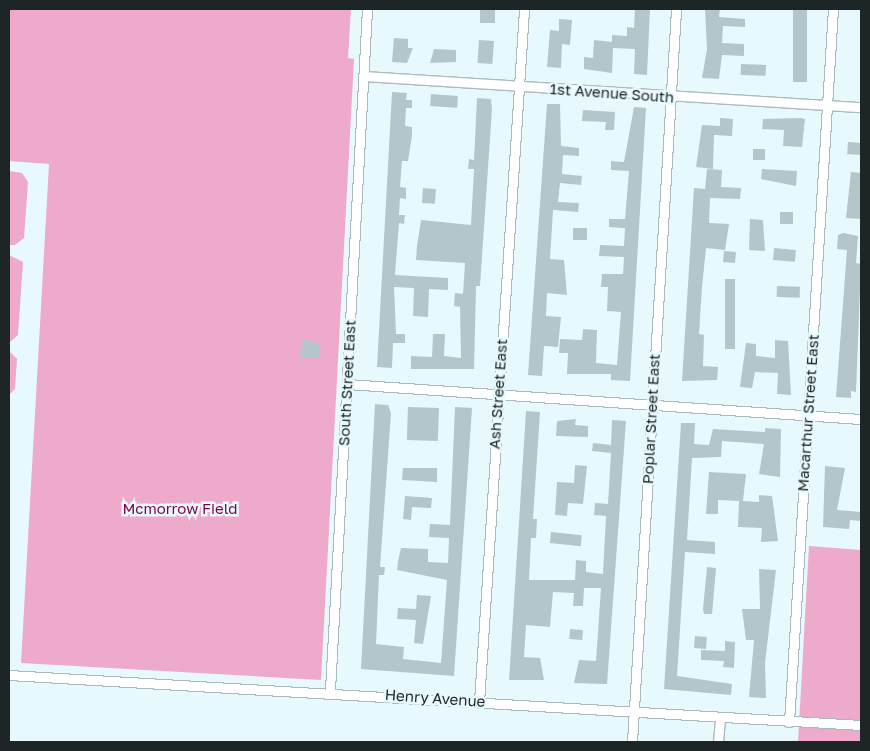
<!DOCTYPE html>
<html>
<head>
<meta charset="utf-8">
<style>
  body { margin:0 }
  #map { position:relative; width:870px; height:751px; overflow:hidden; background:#e8f9fd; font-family:"Golos Text",sans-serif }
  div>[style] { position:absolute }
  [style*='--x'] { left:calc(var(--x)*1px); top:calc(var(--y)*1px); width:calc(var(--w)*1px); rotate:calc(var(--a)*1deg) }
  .green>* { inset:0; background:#eeaacb }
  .building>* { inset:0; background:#b5c6ca; transform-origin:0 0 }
  .roads { filter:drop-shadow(1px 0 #aabbbf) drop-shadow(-1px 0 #aabbbf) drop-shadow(0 1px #aabbbf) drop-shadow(0 -1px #aabbbf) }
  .street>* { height:9px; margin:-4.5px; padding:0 4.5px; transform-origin:4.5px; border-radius:4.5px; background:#fff }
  span { translate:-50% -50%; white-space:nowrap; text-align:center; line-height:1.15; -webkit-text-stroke:5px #e8f9fd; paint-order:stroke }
  .street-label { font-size:15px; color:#1e2526 }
  .park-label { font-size:15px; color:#7a0451 }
  .frame { position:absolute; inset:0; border:10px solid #1e2526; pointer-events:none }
</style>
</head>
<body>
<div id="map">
  <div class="green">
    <i style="clip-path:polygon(9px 9px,351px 9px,348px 58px,354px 59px,321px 680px,21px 663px,49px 164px,9px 161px)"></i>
    <i style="clip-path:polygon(9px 171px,22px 173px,28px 182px,24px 238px,15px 245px,9px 245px)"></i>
    <i style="clip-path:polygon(9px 255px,23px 262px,18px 335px,10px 342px)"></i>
    <i style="clip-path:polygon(9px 351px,17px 359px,15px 389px,10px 394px)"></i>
    <i style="clip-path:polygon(809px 546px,861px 550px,861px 742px,798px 742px)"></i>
  </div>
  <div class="building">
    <i style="left:480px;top:9px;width:15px;height:14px"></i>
    <i style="clip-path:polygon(635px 9px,650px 9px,647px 75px,634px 74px,635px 49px,613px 48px,612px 73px,584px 69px,584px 57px,593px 58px,594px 40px,612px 42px,612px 35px,627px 36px,627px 27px,634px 28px)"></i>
    <i style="clip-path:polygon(705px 9px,720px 9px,719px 17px,745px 19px,745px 27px,723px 26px,722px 43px,744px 44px,744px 56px,722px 55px,719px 79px,702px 78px,707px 49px)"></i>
    <i style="left:793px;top:9px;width:14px;height:73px"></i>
    <i style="clip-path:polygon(559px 19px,572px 20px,570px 45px,562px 44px,561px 68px,547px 67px,550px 30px,559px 31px)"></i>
    <i style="clip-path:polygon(394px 38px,408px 39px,408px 48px,413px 48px,407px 63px,392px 62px)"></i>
    <i style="left:479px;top:40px;width:15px;height:23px;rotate:4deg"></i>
    <i style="clip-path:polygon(434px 49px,456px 50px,456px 62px,430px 63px)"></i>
    <i style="left:741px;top:64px;width:25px;height:11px;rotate:2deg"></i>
    <i style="clip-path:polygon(392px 92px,407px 93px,406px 100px,412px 100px,412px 108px,406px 108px,405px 126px,412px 127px,412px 136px,408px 161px,402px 161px,400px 187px,406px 188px,406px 199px,400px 198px,399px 215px,405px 215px,404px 224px,399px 223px,395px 275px,448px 278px,448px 290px,429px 289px,428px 317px,413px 316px,414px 288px,394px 287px,396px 334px,405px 334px,405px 343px,393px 343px,392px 368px,377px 367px)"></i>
    <i style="left:431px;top:94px;width:27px;height:12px;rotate:4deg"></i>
    <i style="clip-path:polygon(477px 98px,491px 99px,492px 109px,480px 286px,476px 286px,474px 369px,411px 369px,411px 356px,432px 357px,433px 334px,445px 334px,444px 356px,461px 358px,460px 307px,454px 306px,455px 293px,463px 294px,465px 263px,416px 260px,417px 246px,421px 220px,471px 225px,474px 169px,468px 169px,469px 159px,474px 160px)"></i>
    <i style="clip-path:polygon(547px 104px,560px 104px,561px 146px,579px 148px,579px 156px,563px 155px,562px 174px,582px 176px,581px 185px,560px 183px,558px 202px,579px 203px,578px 212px,553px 210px,550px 259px,564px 260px,567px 295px,547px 293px,546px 316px,561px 317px,558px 347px,544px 346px,542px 376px,528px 375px)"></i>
    <i style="clip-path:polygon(634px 107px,646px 108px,630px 381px,611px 380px,611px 374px,567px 374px,568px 353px,559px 353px,560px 339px,582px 340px,583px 329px,597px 330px,596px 363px,617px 365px,621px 312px,607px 311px,608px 287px,601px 287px,602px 274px,623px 274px,624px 257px,599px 256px,600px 245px,624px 246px,625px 228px,609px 227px,609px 219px,625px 219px,629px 171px,611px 170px,611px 161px,624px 162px)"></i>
    <i style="clip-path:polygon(583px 110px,615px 112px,614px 130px,605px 130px,606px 122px,582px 121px)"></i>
    <i style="clip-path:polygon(720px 118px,733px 119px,732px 136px,714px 135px,713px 169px,696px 167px,702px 125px,720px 126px)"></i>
    <i style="clip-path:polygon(801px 118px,805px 119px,802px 147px,783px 146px,784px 130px,762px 129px,763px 119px)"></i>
    <i style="left:848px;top:142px;width:13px;height:12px;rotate:4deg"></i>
    <i style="left:753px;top:149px;width:12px;height:11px"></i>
    <i style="clip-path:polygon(707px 169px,722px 170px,721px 187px,741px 188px,740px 199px,710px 198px,709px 223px,729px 224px,725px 250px,706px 248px,702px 287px,699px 334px,704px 335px,703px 366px,718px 367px,717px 380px,682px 381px,694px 188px,705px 189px)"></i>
    <i style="clip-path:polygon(762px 169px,797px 171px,796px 186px,761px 179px)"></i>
    <i style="clip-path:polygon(851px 172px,861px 173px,861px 219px,846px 218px)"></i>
    <i style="left:423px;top:188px;width:13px;height:15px;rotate:4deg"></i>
    <i style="left:780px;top:212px;width:13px;height:12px"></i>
    <i style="clip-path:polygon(750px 219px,763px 220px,765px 251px,749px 250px)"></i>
    <i style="left:573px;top:228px;width:14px;height:12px"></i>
    <i style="clip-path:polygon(843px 233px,858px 236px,856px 263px,861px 264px,856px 392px,851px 391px,851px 398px,836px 397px,847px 250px,837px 249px,838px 235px)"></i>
    <i style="left:774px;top:248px;width:22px;height:12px;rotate:5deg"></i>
    <i style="left:724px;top:251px;width:12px;height:11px;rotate:5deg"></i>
    <i style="left:725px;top:279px;width:10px;height:70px"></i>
    <i style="left:777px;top:286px;width:23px;height:11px;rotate:2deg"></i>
    <i style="clip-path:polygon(303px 339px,319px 344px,319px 358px,300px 357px)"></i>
    <i style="clip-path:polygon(775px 340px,788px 341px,791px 395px,777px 394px,778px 373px,755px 372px,752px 388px,740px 387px,746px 343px,756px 344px,756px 356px,775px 358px)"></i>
    <i style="clip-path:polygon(375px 404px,388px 405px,391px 413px,380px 567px,385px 567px,384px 575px,379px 575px,376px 644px,404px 647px,403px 659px,441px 663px,447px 580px,397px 570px,398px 561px,401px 548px,428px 549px,428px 562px,448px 563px,449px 538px,429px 537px,430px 524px,450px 525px,455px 407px,472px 408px,454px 676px,361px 669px)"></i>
    <i style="left:408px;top:407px;width:31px;height:33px;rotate:2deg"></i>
    <i style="clip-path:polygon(526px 411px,540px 412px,533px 519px,537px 519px,536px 538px,531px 538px,529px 580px,575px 580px,576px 560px,586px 561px,586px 572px,603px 574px,606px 516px,594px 515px,595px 503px,608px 504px,611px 453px,592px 451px,593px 443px,611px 445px,612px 420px,626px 421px,607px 684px,574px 683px,579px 660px,596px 661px,601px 588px,584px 588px,583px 606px,573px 606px,574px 593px,553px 592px,550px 627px,526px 625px,524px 657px,540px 658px,544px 680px,509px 680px)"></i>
    <i style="clip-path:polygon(576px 419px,575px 425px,588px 426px,588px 437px,556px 436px,557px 421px)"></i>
    <i style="clip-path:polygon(681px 423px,695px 423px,694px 444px,709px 445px,713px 429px,765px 432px,765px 428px,781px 429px,780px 477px,759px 474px,764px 444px,722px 441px,721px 457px,692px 458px,687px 540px,715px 542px,715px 554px,685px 552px,677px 676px,732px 684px,731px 695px,664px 689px)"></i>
    <i style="clip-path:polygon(575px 465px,587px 466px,583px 504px,568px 503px,567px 516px,555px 515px,557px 482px,574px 483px)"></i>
    <i style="clip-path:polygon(825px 466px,845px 468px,837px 510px,861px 512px,861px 521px,850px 520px,849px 529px,823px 527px)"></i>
    <i style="clip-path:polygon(403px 468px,437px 468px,437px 482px,402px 480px)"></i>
    <i style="clip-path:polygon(709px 472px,746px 474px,743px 501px,759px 502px,759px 495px,772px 496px,778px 541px,761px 542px,762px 528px,738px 527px,739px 501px,718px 500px,718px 514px,706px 514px)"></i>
    <i style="clip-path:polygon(405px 496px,432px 498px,431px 508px,412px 507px,411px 520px,403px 519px)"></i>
    <i style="left:551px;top:532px;width:31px;height:11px;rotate:6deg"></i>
    <i style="clip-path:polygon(707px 567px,716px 568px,712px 614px,704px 614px,703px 609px)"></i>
    <i style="clip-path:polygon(759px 569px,776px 570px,765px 663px,766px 698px,749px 697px,754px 640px,746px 640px,742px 609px,760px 609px)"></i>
    <i style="clip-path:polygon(417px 595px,431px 596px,423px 644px,414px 643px,416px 620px,397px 619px,398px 608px,416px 609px)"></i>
    <i style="left:570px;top:629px;width:13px;height:10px;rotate:4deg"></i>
    <i style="left:695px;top:636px;width:12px;height:12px;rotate:5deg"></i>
    <i style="clip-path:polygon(725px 641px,735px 642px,734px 668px,723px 667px,724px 661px,701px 660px,701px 650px,725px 651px)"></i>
  </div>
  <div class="roads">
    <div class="street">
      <i style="--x:364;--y:76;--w:498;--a:3.6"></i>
      <i style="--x:347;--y:384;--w:515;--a:3.9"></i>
      <i style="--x:9;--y:675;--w:853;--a:3.36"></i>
      <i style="--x:330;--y:690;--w:682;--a:-86.89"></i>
      <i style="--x:479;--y:702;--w:694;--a:-86.28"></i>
      <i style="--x:789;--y:722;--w:714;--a:-86.47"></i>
      <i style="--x:632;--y:742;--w:734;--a:-86.56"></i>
      <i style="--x:718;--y:742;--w:23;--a:-85"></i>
    </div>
  </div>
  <div class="street-label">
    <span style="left:612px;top:93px;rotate:4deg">1st Avenue South</span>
    <span style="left:347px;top:383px;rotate:-87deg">South Street East</span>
    <span style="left:498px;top:394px;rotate:-86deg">Ash Street East</span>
    <span style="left:808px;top:413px;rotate:-86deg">Macarthur Street East</span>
    <span style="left:651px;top:419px;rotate:-87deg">Poplar Street East</span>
    <span style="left:435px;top:698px;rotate:4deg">Henry Avenue</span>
  </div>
  <div class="park-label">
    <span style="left:180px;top:509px">Mcmorrow Field</span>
  </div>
  <div class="frame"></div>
</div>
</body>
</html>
